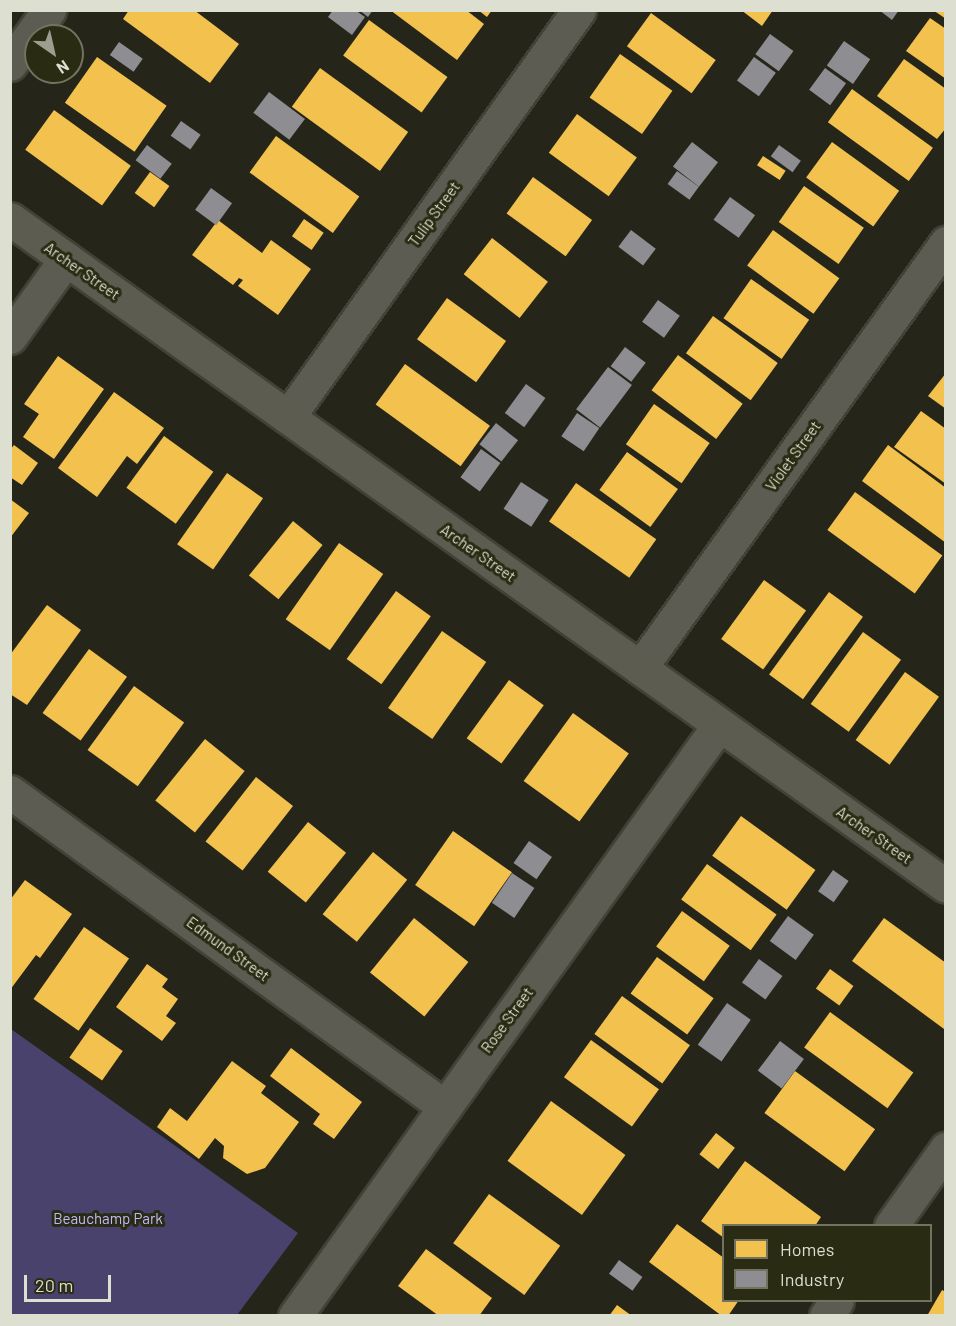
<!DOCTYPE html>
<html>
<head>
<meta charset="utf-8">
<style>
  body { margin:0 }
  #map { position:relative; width:956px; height:1326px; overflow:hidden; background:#252519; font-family:Barlow,sans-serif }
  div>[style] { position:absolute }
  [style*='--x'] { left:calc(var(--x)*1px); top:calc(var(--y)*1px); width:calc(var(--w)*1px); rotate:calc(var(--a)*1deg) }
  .green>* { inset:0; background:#49426c }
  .homes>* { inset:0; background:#f2c14e; transform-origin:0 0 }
  .industry>* { inset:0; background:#8d8d92; transform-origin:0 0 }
  .roads { filter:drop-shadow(2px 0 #424237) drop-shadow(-2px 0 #424237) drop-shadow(0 2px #424237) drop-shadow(0 -2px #424237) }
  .minor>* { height:33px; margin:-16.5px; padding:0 16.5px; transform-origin:16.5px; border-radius:16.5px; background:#5c5c53 }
  .major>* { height:33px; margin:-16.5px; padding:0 16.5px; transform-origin:16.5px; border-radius:16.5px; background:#5c5c50 }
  span { translate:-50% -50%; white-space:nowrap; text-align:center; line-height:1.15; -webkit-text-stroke:6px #2a2b13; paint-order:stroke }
  .street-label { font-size:15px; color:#dddfd0 }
  .park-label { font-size:15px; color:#c3b9fd }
  .frame { position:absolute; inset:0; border:12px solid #dddfd0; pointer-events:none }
  .legend { position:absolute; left:722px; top:1224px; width:210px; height:78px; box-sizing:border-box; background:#2a2b13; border:2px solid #72735f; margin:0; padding:8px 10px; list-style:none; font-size:18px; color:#dddfd0 }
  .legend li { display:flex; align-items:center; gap:12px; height:30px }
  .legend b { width:30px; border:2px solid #72735f }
  .north { position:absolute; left:24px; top:24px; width:60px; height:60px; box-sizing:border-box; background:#2a2b13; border:2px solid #72735f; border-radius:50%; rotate:146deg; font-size:16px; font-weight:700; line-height:24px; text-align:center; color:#dddfd0 }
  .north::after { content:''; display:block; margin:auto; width:21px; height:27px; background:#9d9e90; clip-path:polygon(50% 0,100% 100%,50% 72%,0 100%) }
  .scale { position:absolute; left:24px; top:1275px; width:87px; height:27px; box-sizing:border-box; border:3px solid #dddfd0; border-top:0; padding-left:8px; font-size:18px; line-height:21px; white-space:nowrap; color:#dddfd0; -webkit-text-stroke:4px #2a2b13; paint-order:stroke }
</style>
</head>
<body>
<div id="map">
  <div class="green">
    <i style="clip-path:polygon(11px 1029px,298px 1233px,237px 1315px,11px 1315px)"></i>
  </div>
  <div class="homes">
    <i style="clip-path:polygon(129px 10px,194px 10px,239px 44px,210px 83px,123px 19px)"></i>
    <i style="clip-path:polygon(390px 10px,466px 10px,484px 24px,457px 60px)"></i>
    <i style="clip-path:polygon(478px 10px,492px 10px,487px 17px)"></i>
    <i style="clip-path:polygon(741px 10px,773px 10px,762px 26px)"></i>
    <i style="clip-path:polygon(933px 10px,946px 10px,946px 19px)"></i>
    <i style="left:651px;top:13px;width:80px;height:41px;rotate:36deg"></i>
    <i style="clip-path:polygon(930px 18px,946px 29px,946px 79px,906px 51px)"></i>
    <i style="left:369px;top:20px;width:97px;height:44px;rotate:36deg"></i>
    <i style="left:620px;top:54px;width:64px;height:53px;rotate:35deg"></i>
    <i style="left:97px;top:57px;width:85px;height:56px;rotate:35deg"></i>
    <i style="clip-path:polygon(904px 59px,946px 89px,946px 128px,937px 139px,877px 96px)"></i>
    <i style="left:320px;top:68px;width:109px;height:48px;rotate:36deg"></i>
    <i style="left:852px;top:89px;width:100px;height:41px;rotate:36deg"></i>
    <i style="left:54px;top:110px;width:95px;height:49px;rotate:36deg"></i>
    <i style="left:577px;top:114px;width:74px;height:48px;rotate:36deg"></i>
    <i style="left:276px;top:136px;width:103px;height:45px;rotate:36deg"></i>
    <i style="left:832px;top:142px;width:83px;height:44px;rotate:36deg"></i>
    <i style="left:763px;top:156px;width:27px;height:11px;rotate:33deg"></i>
    <i style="left:150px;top:172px;width:24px;height:26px;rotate:36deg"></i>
    <i style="left:533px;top:177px;width:73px;height:45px;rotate:36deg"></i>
    <i style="left:804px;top:186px;width:73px;height:44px;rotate:35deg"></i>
    <i style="left:304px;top:219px;width:24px;height:21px;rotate:35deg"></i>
    <i style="clip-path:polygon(218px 220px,262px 253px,271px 240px,311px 269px,278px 315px,238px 286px,243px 280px,239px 278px,233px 285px,192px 255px)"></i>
    <i style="left:773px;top:230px;width:82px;height:44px;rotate:36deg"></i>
    <i style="left:492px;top:238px;width:71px;height:46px;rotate:38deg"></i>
    <i style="left:751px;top:279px;width:71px;height:48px;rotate:35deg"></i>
    <i style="left:447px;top:298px;width:73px;height:51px;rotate:36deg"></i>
    <i style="left:713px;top:316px;width:80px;height:46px;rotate:36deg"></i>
    <i style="left:678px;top:355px;width:81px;height:44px;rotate:37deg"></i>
    <i style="clip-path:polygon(58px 356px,104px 389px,54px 459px,23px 437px,39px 414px,24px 404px)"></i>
    <i style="left:405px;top:364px;width:105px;height:50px;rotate:36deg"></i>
    <i style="clip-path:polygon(946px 373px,946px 409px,928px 396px)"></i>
    <i style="clip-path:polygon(114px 392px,164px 428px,137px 464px,127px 456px,97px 497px,58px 468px)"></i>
    <i style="left:654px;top:404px;width:68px;height:49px;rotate:35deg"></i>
    <i style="clip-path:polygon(921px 411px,946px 429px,946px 484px,894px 447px)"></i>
    <i style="left:164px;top:436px;width:61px;height:64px;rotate:36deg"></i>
    <i style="clip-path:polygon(14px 445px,38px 463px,22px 485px,10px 477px,10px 450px)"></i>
    <i style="clip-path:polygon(888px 445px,946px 488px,946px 543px,862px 481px)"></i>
    <i style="left:627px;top:452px;width:63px;height:47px;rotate:36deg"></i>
    <i style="left:227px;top:473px;width:44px;height:87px;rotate:35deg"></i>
    <i style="left:576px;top:483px;width:98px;height:47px;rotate:35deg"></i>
    <i style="left:855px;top:492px;width:108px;height:47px;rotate:36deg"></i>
    <i style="clip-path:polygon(10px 499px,29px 513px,10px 538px)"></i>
    <i style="left:293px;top:521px;width:38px;height:70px;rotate:39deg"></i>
    <i style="left:339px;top:543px;width:54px;height:93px;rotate:35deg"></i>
    <i style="left:764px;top:580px;width:52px;height:73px;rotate:36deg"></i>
    <i style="left:396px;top:591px;width:43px;height:84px;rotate:36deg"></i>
    <i style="left:829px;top:592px;width:42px;height:102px;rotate:36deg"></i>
    <i style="clip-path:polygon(47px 605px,81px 630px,27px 705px,10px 694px,10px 655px)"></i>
    <i style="left:442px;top:631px;width:54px;height:94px;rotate:35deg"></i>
    <i style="left:863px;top:632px;width:47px;height:89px;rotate:36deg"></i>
    <i style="left:89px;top:649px;width:47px;height:79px;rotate:36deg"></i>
    <i style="left:905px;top:672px;width:42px;height:84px;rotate:36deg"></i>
    <i style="left:509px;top:680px;width:43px;height:72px;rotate:36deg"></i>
    <i style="left:134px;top:686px;width:62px;height:79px;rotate:36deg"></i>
    <i style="left:573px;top:713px;width:69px;height:84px;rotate:36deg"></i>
    <i style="left:205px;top:739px;width:51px;height:79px;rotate:39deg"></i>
    <i style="left:256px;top:777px;width:47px;height:82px;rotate:38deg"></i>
    <i style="left:741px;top:816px;width:92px;height:49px;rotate:36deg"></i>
    <i style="left:308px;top:822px;width:49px;height:64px;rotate:39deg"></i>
    <i style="left:453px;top:831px;width:72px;height:66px;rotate:35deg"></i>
    <i style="left:373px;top:852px;width:44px;height:80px;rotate:39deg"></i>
    <i style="left:707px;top:864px;width:86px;height:44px;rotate:36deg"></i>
    <i style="clip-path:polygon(25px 880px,72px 914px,40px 958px,36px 955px,10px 990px,10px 900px)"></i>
    <i style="left:682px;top:911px;width:59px;height:44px;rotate:36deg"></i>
    <i style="left:414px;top:918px;width:70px;height:70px;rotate:39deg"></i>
    <i style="clip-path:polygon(884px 918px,946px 963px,944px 1029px,852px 961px)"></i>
    <i style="left:84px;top:927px;width:55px;height:88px;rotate:35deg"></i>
    <i style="left:657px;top:957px;width:70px;height:45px;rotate:36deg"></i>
    <i style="clip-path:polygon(147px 964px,168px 979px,162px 987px,178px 999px,166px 1016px,176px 1023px,162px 1041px,116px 1007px)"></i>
    <i style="left:830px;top:969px;width:29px;height:24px;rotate:36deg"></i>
    <i style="left:622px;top:996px;width:84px;height:47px;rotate:36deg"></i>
    <i style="left:830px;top:1012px;width:103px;height:44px;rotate:36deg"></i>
    <i style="left:90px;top:1028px;width:40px;height:36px;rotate:35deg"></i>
    <i style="left:591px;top:1040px;width:84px;height:46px;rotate:36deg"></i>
    <i style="clip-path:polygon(291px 1048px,362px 1102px,334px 1139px,313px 1124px,320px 1114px,270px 1076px)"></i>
    <i style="clip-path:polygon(232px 1061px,266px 1086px,261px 1093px,299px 1122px,265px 1168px,247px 1174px,223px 1158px,224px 1146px,215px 1138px,199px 1159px,157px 1127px,170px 1108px,187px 1121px)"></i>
    <i style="left:795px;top:1071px;width:99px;height:52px;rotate:36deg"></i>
    <i style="left:551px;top:1101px;width:92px;height:74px;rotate:36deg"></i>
    <i style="left:716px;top:1133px;width:24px;height:27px;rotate:38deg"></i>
    <i style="clip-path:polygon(745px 1161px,821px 1217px,815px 1226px,724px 1226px,724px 1238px,701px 1221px)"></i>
    <i style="left:489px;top:1194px;width:88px;height:61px;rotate:36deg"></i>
    <i style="clip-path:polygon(677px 1224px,724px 1258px,724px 1300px,739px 1300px,728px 1316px,722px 1316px,649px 1262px)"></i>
    <i style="clip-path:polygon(426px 1249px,492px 1298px,479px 1316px,439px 1316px,398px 1286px)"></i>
    <i style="clip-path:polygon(942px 1290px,946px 1292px,946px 1316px,927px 1316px)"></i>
    <i style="clip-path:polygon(617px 1305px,632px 1316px,609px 1316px)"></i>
  </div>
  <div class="industry">
    <i style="clip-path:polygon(333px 10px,355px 10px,365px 17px,352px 35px,328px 17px)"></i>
    <i style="clip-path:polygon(359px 10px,373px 10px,368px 17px)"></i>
    <i style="clip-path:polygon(879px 10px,899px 10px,892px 20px)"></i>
    <i style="left:770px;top:34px;width:29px;height:25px;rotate:36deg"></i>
    <i style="left:844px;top:41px;width:32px;height:30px;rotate:35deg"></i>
    <i style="left:119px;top:42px;width:29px;height:16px;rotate:35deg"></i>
    <i style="left:754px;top:57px;width:27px;height:29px;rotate:36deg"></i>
    <i style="left:825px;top:68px;width:26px;height:27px;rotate:36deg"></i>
    <i style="left:269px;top:92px;width:45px;height:26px;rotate:37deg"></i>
    <i style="left:181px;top:121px;width:24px;height:18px;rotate:35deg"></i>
    <i style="left:692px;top:142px;width:33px;height:31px;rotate:38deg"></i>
    <i style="left:147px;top:145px;width:31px;height:19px;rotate:37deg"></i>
    <i style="left:779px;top:145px;width:27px;height:14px;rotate:36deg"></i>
    <i style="left:677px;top:171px;width:27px;height:16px;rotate:36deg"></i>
    <i style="left:211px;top:188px;width:26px;height:27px;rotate:36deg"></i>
    <i style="left:730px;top:197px;width:31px;height:28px;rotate:36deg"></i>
    <i style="left:631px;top:230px;width:31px;height:21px;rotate:37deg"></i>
    <i style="left:658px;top:300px;width:27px;height:27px;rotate:36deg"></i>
    <i style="left:625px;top:347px;width:26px;height:24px;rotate:37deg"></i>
    <i style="left:608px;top:367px;width:30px;height:53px;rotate:37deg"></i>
    <i style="left:526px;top:384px;width:24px;height:36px;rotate:36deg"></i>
    <i style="left:577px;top:413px;width:27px;height:28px;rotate:34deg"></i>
    <i style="left:496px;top:423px;width:28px;height:27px;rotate:38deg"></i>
    <i style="left:481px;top:449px;width:24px;height:35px;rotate:36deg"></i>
    <i style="left:521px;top:482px;width:33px;height:32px;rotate:33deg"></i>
    <i style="left:529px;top:841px;width:28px;height:27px;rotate:35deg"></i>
    <i style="left:833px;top:870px;width:19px;height:26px;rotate:35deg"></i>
    <i style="left:512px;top:873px;width:27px;height:36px;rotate:34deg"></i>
    <i style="left:788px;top:916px;width:32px;height:31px;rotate:36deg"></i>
    <i style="left:759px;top:959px;width:29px;height:29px;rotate:36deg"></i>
    <i style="left:727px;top:1003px;width:29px;height:51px;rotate:35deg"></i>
    <i style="left:780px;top:1041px;width:30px;height:37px;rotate:37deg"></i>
    <i style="left:619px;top:1260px;width:29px;height:17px;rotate:36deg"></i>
  </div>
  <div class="roads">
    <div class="minor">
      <i style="--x:10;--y:64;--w:67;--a:-54.2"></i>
      <i style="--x:10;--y:337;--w:96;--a:-54.3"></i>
      <i style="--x:288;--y:417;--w:500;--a:-54.44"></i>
      <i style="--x:640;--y:668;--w:524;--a:-54.25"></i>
      <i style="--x:10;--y:792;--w:537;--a:35.91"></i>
      <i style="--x:891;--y:1226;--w:95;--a:-54.5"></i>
      <i style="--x:295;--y:1316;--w:727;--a:-54.34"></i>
      <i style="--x:826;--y:1316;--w:19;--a:-55"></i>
    </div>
    <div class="major">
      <i style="--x:10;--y:219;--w:1149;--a:35.47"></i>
    </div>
  </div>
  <div class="street-label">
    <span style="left:434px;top:214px;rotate:-54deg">Tulip Street</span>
    <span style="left:82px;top:271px;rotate:35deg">Archer Street</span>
    <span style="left:793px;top:456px;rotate:-54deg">Violet Street</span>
    <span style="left:478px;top:553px;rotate:35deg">Archer Street</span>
    <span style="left:874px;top:835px;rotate:35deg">Archer Street</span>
    <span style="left:228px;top:949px;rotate:36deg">Edmund Street</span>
    <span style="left:507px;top:1020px;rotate:-54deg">Rose Street</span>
  </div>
  <div class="park-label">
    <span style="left:108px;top:1219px">Beauchamp Park</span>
  </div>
  <div class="frame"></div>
  <ul class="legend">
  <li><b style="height:16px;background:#f2c14e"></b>Homes</li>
  <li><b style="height:16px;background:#8d8d92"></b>Industry</li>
  </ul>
  <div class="north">N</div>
  <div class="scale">20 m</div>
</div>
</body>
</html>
